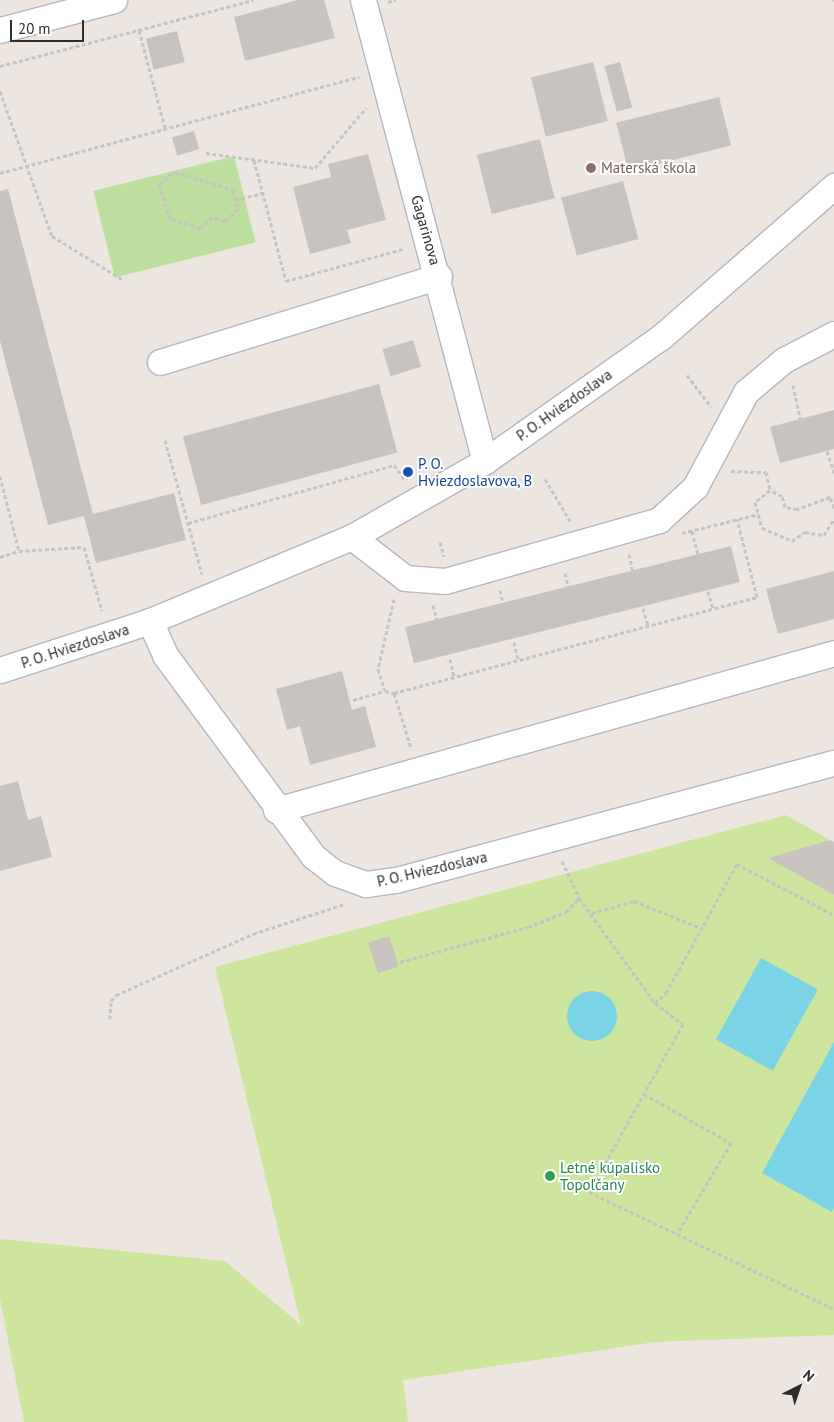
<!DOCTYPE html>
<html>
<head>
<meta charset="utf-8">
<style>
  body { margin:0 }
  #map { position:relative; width:834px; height:1422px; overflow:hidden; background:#ede6e0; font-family:"PT Sans",sans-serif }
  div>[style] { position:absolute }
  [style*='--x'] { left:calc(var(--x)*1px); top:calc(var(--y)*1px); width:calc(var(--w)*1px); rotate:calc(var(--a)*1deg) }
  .green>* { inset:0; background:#bcdfa0; transform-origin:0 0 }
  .pitch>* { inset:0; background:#cee59d }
  .water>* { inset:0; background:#7bd4e6; transform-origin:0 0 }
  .round { border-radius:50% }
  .building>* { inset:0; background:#c8c3bf; transform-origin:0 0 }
  .path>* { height:3px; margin-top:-1.5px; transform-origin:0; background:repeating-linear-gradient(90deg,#c4c4c4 0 4px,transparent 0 6.5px) }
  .roads { filter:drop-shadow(1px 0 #b3b6be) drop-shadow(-1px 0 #b3b6be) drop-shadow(0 1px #b3b6be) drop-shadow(0 -1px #b3b6be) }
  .minor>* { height:25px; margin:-12.5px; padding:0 12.5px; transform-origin:12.5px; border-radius:12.5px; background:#fff }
  .dots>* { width:14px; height:14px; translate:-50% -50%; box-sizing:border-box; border:2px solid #fff; border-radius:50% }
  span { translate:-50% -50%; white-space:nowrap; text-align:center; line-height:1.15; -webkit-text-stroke:4px #fff; paint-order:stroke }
  .education-label { font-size:15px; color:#785e54 }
  .left { translate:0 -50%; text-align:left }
  .street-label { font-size:15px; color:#2c2c2c }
  .transit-label { font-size:15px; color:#164399 }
  .leisure-label { font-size:15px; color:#27864d }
  .north { position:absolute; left:774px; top:1362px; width:50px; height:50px; -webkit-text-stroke:4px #fff; paint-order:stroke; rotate:41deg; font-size:14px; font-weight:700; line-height:20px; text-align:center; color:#2c2c2c }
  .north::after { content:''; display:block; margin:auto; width:18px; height:22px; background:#2c2c2c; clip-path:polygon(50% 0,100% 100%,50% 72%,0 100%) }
  .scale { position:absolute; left:10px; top:20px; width:74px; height:22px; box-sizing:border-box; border:2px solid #2c2c2c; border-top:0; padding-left:6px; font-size:15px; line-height:18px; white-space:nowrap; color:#2c2c2c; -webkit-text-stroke:4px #fff; paint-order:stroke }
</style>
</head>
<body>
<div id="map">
  <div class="green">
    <i style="left:234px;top:156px;width:89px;height:145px;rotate:76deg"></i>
  </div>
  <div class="pitch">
    <i style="clip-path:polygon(786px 815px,830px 840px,769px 858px,834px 895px,834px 1335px,655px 1342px,403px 1380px,408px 1422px,24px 1422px,0 1299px,0 1239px,225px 1261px,301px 1325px,215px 967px)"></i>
  </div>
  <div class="water">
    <i style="left:761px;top:958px;width:65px;height:93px;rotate:29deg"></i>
    <i class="round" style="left:567px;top:991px;width:50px;height:50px"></i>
    <i style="clip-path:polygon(834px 1042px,834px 1208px,832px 1212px,762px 1173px)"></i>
  </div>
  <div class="building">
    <i style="clip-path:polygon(298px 0,324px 0,335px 38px,245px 61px,234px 17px)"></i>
    <i style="left:177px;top:31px;width:32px;height:32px;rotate:76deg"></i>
    <i style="left:593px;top:62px;width:61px;height:64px;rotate:76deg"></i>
    <i style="left:620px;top:62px;width:47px;height:16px;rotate:75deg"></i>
    <i style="left:719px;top:97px;width:50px;height:106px;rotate:76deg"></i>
    <i style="left:194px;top:131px;width:19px;height:23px;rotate:74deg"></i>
    <i style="left:540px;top:139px;width:61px;height:65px;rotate:76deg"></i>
    <i style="clip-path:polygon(368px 154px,386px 220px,347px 230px,351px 243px,310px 254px,293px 187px,331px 177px,328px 164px)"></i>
    <i style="left:623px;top:181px;width:60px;height:64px;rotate:75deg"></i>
    <i style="clip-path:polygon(8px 189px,93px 514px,174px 493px,186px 540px,96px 563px,84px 516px,48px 525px,0 341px,0 191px)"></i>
    <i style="left:413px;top:340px;width:28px;height:32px;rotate:73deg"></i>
    <i style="left:379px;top:384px;width:71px;height:203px;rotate:75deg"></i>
    <i style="clip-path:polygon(834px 410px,834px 449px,780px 463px,770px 427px)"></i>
    <i style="left:731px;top:546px;width:37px;height:336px;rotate:76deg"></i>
    <i style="clip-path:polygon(834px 571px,834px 619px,778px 634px,766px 589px)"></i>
    <i style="clip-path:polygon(342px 671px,352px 710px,365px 706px,376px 747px,310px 765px,300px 726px,287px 730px,276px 689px)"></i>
    <i style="clip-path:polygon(18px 781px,28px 820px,41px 816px,52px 857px,0 871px,0 786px)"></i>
    <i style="clip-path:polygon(830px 840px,834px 842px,834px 895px,768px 858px)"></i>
    <i style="left:389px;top:936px;width:32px;height:22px;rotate:72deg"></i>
  </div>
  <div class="path">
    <i style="--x:833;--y:0;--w:1;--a:45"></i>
    <i style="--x:388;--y:2;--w:8;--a:-14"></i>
    <i style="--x:139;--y:30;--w:101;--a:75.1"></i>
    <i style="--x:0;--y:66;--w:262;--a:-14.6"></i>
    <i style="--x:0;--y:91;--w:154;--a:70.3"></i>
    <i style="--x:52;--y:236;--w:82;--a:31.6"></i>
    <i style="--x:206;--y:153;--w:110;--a:7.8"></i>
    <i style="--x:315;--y:168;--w:79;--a:-49.6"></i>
    <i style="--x:254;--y:160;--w:125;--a:75.2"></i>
    <i style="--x:286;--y:281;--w:121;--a:-15.3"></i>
    <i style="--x:175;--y:172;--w:61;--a:17.2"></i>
    <i style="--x:233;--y:190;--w:20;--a:75"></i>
    <i style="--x:238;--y:209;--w:18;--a:137"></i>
    <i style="--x:225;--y:221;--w:14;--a:-163"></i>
    <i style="--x:212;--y:217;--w:16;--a:137"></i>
    <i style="--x:200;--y:228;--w:31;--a:-163"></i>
    <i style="--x:170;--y:219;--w:37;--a:-107"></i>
    <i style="--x:159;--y:184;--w:20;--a:-37"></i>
    <i style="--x:0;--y:173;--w:372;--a:-15"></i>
    <i style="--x:235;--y:200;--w:29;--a:-14"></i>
    <i style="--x:687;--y:375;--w:40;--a:53"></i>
    <i style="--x:793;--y:385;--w:35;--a:78"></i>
    <i style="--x:165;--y:440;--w:139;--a:74.6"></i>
    <i style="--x:827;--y:451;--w:23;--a:72"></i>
    <i style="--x:731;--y:471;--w:35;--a:2"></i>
    <i style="--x:766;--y:472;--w:18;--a:77"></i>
    <i style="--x:0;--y:476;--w:77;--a:75.8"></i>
    <i style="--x:19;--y:551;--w:65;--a:-3.5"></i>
    <i style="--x:84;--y:547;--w:66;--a:74.3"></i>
    <i style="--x:545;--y:479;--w:49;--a:59.2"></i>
    <i style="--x:834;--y:508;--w:12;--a:-110"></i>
    <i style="--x:830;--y:497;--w:35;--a:160"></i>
    <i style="--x:797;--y:509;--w:12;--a:-171"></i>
    <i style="--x:785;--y:507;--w:11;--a:-105"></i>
    <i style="--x:782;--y:496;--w:13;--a:-153"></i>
    <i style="--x:770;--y:490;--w:19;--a:141"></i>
    <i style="--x:755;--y:502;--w:27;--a:75"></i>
    <i style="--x:762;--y:528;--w:33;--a:23"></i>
    <i style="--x:792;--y:541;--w:16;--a:-35"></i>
    <i style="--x:805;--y:532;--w:19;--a:9"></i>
    <i style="--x:824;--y:535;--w:19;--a:-58"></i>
    <i style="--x:188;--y:523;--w:214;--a:-15.7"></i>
    <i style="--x:394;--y:465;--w:17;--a:54"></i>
    <i style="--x:692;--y:531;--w:25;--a:76"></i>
    <i style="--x:682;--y:533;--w:79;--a:-13.9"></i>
    <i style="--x:440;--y:542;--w:15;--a:74"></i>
    <i style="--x:629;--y:554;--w:19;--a:78"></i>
    <i style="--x:0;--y:557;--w:20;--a:-18"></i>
    <i style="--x:565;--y:573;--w:16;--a:76"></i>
    <i style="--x:500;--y:590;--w:17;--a:77"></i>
    <i style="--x:708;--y:591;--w:18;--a:74"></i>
    <i style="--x:394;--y:599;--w:72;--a:102.9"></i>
    <i style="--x:378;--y:669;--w:23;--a:72"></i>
    <i style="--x:385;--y:691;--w:9;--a:13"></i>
    <i style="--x:394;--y:693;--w:58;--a:72.8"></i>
    <i style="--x:433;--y:605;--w:20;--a:75"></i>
    <i style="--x:643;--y:608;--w:19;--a:74"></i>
    <i style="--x:514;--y:642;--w:18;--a:77"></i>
    <i style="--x:450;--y:659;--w:18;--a:77"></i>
    <i style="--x:394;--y:693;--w:375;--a:-14.8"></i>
    <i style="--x:757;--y:597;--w:81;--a:-104.4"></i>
    <i style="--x:353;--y:700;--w:33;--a:-16"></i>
    <i style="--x:562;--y:861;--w:41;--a:65.3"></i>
    <i style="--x:579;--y:898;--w:130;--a:54.1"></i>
    <i style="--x:655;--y:1003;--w:35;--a:37"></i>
    <i style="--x:683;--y:1024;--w:193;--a:119.2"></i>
    <i style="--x:589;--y:1192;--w:272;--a:25.5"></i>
    <i style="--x:592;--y:913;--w:44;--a:-15.9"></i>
    <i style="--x:634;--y:901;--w:72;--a:21.9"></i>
    <i style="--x:400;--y:962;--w:133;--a:-15.3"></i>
    <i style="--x:528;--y:927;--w:41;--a:-21.5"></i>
    <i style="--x:566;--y:912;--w:19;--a:-47"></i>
    <i style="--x:655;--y:1003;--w:15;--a:-42"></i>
    <i style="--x:666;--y:993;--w:147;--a:-61.2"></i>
    <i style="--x:737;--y:864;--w:110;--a:27.7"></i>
    <i style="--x:110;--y:1019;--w:18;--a:-87"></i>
    <i style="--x:111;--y:1001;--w:8;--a:-50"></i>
    <i style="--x:116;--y:995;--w:150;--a:-24"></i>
    <i style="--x:253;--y:934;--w:96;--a:-18.2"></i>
    <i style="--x:644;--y:1094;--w:100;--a:29.4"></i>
    <i style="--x:731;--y:1143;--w:106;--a:120.7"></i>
  </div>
  <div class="roads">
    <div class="minor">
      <i style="--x:363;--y:0;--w:477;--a:75.2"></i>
      <i style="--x:0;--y:30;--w:118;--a:-14.7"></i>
      <i style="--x:160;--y:362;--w:292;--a:-17.1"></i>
      <i style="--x:352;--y:537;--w:67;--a:37.7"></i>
      <i style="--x:405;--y:578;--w:40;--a:4.3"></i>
      <i style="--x:445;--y:581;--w:223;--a:-15.9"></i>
      <i style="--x:659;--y:520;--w:49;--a:-42.5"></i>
      <i style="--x:695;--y:487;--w:108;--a:-61.8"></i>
      <i style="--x:746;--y:392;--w:50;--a:-40.1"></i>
      <i style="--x:784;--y:360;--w:56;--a:-27.5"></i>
      <i style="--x:150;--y:621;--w:37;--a:66"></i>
      <i style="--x:165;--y:655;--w:250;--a:53.6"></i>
      <i style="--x:313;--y:856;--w:28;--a:38"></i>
      <i style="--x:335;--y:873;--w:33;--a:20"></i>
      <i style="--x:366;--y:884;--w:30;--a:-8"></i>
      <i style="--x:396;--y:880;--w:453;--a:-15"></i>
      <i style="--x:0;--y:670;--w:158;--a:-18.1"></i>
      <i style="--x:150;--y:621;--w:219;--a:-22.6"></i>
      <i style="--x:352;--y:537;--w:153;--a:-29.7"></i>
      <i style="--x:485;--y:461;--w:215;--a:-35.2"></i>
      <i style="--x:661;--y:337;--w:230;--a:-41.1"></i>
      <i style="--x:276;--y:810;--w:580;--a:-15.71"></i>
    </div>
  </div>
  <div class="dots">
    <i style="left:591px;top:168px;background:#8d6e63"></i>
    <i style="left:408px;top:472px;background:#1a4fb4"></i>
    <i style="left:550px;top:1176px;background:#2e9e5b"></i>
  </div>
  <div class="education-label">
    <span class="left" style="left:601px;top:168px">Materská škola</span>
  </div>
  <div class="street-label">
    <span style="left:426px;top:230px;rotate:74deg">Gagarinova</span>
    <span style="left:564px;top:405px;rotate:-35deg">P. O. Hviezdoslava</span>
    <span style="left:75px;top:646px;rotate:-18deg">P. O. Hviezdoslava</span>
    <span style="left:432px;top:869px;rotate:-13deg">P. O. Hviezdoslava</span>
  </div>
  <div class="transit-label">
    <span class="left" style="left:418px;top:472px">P. O.<br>Hviezdoslavova, B</span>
  </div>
  <div class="leisure-label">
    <span class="left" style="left:560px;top:1176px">Letné kúpalisko<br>Topoľčany</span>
  </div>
  <div class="north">N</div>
  <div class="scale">20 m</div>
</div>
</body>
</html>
